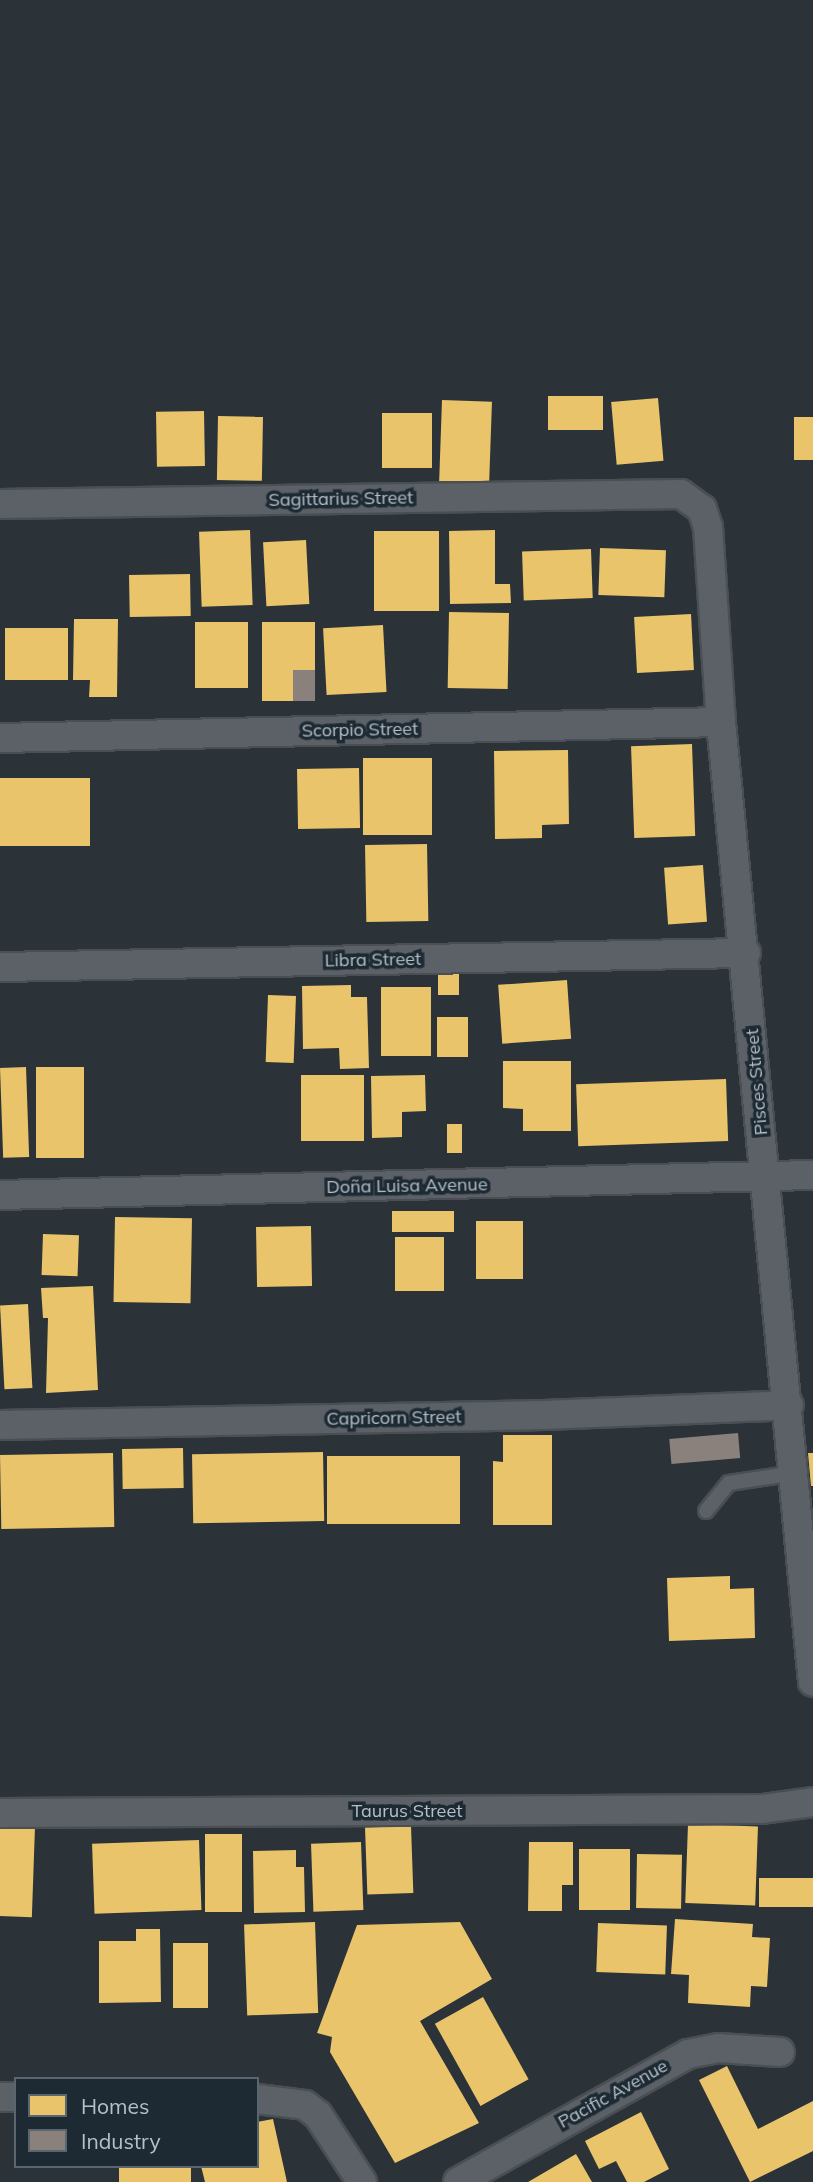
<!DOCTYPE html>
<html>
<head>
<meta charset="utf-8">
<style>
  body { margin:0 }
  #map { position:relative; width:813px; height:2182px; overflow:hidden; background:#2b3338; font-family:Mulish,sans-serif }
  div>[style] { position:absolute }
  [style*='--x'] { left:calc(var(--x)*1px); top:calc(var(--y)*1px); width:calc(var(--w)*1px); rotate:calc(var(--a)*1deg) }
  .homes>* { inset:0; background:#e9c46a; transform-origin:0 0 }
  .industry>* { inset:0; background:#8a817c; transform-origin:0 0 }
  .roads { filter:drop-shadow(2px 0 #494f53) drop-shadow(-2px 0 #494f53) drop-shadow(0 2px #494f53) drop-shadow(0 -2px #494f53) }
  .lane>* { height:14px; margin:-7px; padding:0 7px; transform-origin:7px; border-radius:7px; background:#5b6166 }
  .street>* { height:28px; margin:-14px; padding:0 14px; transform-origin:14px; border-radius:14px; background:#5b6166 }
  span { translate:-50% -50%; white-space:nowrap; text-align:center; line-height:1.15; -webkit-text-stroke:7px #1e2a33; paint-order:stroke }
  .street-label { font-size:18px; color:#b5c0c9 }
  .legend { position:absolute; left:14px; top:2077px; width:245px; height:91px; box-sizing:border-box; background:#1e2a33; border:2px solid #5a666f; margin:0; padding:9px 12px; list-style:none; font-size:21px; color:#b5c0c9 }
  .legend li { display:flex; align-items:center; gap:14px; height:35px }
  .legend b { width:35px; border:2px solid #5a666f }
</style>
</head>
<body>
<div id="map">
  <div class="homes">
    <i style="left:603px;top:396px;width:34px;height:55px;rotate:90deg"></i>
    <i style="left:658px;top:398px;width:63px;height:47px;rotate:85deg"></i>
    <i style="left:442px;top:400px;width:50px;height:81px;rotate:2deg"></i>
    <i style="left:204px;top:411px;width:55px;height:48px;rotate:89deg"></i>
    <i style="left:382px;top:413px;width:50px;height:55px"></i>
    <i style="left:218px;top:416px;width:45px;height:64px;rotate:1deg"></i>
    <i style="left:813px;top:417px;width:43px;height:19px;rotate:90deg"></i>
    <i style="left:250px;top:530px;width:75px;height:51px;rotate:88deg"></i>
    <i style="clip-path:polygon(495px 530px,495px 584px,510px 584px,511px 603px,450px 604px,449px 531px)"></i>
    <i style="left:374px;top:531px;width:65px;height:80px"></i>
    <i style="left:306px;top:540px;width:64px;height:43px;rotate:87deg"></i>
    <i style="left:600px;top:548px;width:66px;height:47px;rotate:2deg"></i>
    <i style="left:591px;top:549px;width:49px;height:69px;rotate:88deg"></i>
    <i style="left:190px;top:574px;width:42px;height:61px;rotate:89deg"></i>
    <i style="left:449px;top:612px;width:60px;height:76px;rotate:1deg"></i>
    <i style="left:691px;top:614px;width:56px;height:57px;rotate:87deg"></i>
    <i style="clip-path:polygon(74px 619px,118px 619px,117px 697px,89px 697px,90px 680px,73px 680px)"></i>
    <i style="left:195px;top:622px;width:53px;height:66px"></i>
    <i style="clip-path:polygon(262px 622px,315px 622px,315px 670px,293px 671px,293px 701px,262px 701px)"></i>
    <i style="left:383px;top:625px;width:67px;height:60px;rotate:87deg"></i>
    <i style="left:5px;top:628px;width:63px;height:52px"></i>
    <i style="left:692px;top:744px;width:92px;height:61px;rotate:88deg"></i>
    <i style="clip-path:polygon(568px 750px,569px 824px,542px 825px,542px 838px,495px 839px,494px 751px)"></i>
    <i style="left:432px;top:758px;width:77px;height:69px;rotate:90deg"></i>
    <i style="left:359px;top:768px;width:60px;height:62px;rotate:89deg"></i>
    <i style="left:0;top:778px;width:90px;height:68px"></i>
    <i style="left:427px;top:844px;width:77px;height:62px;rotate:89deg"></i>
    <i style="left:703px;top:865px;width:57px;height:39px;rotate:86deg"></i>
    <i style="left:438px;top:970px;width:21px;height:25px"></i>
    <i style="left:567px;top:980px;width:59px;height:69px;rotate:86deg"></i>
    <i style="clip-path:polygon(351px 985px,351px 997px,367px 997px,369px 1068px,340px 1069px,339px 1048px,303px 1049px,302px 986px)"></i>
    <i style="left:381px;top:987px;width:50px;height:69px"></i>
    <i style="left:268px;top:995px;width:28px;height:67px;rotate:2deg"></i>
    <i style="left:437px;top:1017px;width:31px;height:40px"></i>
    <i style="clip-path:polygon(503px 1061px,571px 1061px,571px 1131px,523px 1131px,523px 1109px,503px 1108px)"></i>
    <i style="left:26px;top:1067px;width:90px;height:26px;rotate:88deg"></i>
    <i style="left:36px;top:1067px;width:48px;height:91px"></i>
    <i style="left:364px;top:1075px;width:66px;height:63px;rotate:90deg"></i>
    <i style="clip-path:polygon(425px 1075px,426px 1111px,402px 1112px,402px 1137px,372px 1138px,371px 1076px)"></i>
    <i style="left:726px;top:1079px;width:62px;height:150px;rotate:88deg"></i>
    <i style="left:447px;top:1124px;width:15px;height:29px"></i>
    <i style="left:392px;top:1211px;width:62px;height:21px"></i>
    <i style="left:115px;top:1217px;width:77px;height:85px;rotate:1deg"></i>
    <i style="left:476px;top:1221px;width:47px;height:58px"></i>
    <i style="left:311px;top:1226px;width:60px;height:55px;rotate:89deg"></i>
    <i style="left:43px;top:1234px;width:36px;height:41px;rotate:2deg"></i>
    <i style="left:395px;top:1237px;width:49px;height:54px"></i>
    <i style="clip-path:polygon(93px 1286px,98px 1390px,46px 1393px,48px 1318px,43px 1318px,41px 1288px)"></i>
    <i style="left:28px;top:1304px;width:84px;height:28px;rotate:87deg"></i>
    <i style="clip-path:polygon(503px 1435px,552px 1435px,552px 1525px,493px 1525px,493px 1461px,503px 1462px)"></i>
    <i style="left:183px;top:1448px;width:40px;height:61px;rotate:89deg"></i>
    <i style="left:323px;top:1452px;width:69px;height:131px;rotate:89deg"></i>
    <i style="left:113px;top:1453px;width:74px;height:113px;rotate:89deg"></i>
    <i style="clip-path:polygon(808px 1453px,813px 1453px,813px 1486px,811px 1486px)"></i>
    <i style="left:327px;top:1456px;width:133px;height:68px"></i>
    <i style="clip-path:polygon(730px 1576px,730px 1589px,754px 1588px,755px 1638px,669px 1641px,667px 1578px)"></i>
    <i style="left:688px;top:1824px;width:70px;height:79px;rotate:2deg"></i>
    <i style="left:0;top:1826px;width:35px;height:90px;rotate:2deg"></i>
    <i style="left:411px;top:1826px;width:67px;height:46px;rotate:88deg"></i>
    <i style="left:205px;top:1834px;width:37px;height:78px"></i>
    <i style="left:199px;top:1840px;width:70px;height:107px;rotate:88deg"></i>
    <i style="left:361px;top:1842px;width:68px;height:50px;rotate:88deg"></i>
    <i style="clip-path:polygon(529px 1842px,573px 1842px,573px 1885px,562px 1885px,562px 1911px,528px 1911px)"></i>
    <i style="left:630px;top:1849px;width:61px;height:51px;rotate:90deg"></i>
    <i style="clip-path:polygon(296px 1850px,296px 1867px,304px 1867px,305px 1912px,254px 1913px,253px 1851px)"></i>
    <i style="left:637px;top:1854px;width:45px;height:54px;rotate:1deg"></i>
    <i style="left:759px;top:1878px;width:54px;height:29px"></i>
    <i style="clip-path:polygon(675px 1919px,753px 1924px,752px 1937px,770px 1938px,767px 1987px,751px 1986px,750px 2007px,688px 2003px,689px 1975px,671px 1974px)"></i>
    <i style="left:315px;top:1922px;width:91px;height:71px;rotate:88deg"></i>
    <i style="clip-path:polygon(460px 1922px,492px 1979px,420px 2021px,479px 2123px,395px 2163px,330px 2052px,332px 2037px,317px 2033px,357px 1925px)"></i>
    <i style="left:598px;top:1923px;width:69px;height:49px;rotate:2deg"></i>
    <i style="clip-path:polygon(136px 1929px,160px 1929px,161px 2002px,99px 2003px,99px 1941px,136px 1941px)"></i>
    <i style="left:208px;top:1943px;width:65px;height:35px;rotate:90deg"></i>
    <i style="left:483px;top:1997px;width:94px;height:55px;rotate:61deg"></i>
    <i style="clip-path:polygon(727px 2066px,758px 2129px,813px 2101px,813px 2151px,750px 2182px,699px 2080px)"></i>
    <i style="clip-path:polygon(641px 2112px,669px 2169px,644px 2182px,627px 2182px,616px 2161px,599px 2169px,585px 2141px)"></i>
    <i style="clip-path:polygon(273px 2119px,287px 2182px,205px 2182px,201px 2166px,257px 2166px,257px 2122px)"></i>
    <i style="clip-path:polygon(576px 2154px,592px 2182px,528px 2182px)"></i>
    <i style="left:119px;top:2166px;width:72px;height:16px"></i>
  </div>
  <div class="industry">
    <i style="left:315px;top:670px;width:31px;height:22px;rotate:90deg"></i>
    <i style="left:738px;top:1433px;width:25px;height:69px;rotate:85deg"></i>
  </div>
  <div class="roads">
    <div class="lane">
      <i style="--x:706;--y:1511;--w:36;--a:-51"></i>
      <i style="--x:729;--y:1483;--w:67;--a:-8.6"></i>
    </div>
    <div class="street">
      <i style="--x:0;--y:504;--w:681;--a:-0.84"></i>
      <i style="--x:681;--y:494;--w:26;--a:36"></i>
      <i style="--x:702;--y:509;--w:19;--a:72"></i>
      <i style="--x:708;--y:527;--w:195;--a:86.2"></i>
      <i style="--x:721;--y:722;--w:964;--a:84.53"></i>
      <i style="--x:0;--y:738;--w:721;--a:-1.27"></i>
      <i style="--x:0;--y:967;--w:746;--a:-1.08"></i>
      <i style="--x:0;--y:1195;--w:813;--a:-1.41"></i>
      <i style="--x:0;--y:1425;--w:544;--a:-1.05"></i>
      <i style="--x:544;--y:1415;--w:245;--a:-2.3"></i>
      <i style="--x:0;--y:1813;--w:762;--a:-0.3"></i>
      <i style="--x:762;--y:1809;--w:51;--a:-7.8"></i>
      <i style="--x:0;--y:2097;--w:16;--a:0"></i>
      <i style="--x:257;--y:2099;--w:48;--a:7.1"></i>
      <i style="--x:305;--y:2105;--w:16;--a:38"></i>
      <i style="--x:318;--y:2115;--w:80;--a:56.7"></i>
      <i style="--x:458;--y:2182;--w:263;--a:-29.1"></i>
      <i style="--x:688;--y:2054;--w:31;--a:-11"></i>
      <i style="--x:718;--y:2048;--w:62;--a:3.7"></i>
    </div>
  </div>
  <div class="street-label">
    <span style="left:341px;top:499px;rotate:-1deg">Sagittarius Street</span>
    <span style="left:360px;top:730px;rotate:-1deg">Scorpio Street</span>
    <span style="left:373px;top:960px;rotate:-1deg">Libra Street</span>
    <span style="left:757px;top:1082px;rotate:-95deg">Pisces Street</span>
    <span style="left:407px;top:1186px;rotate:-1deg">Doña Luisa Avenue</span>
    <span style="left:394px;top:1418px;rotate:-1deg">Capricorn Street</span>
    <span style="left:407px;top:1811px">Taurus Street</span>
    <span style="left:613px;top:2094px;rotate:-29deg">Pacific Avenue</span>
  </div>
  <ul class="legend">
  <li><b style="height:19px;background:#e9c46a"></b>Homes</li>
  <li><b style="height:19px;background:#8a817c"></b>Industry</li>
  </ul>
</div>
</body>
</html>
